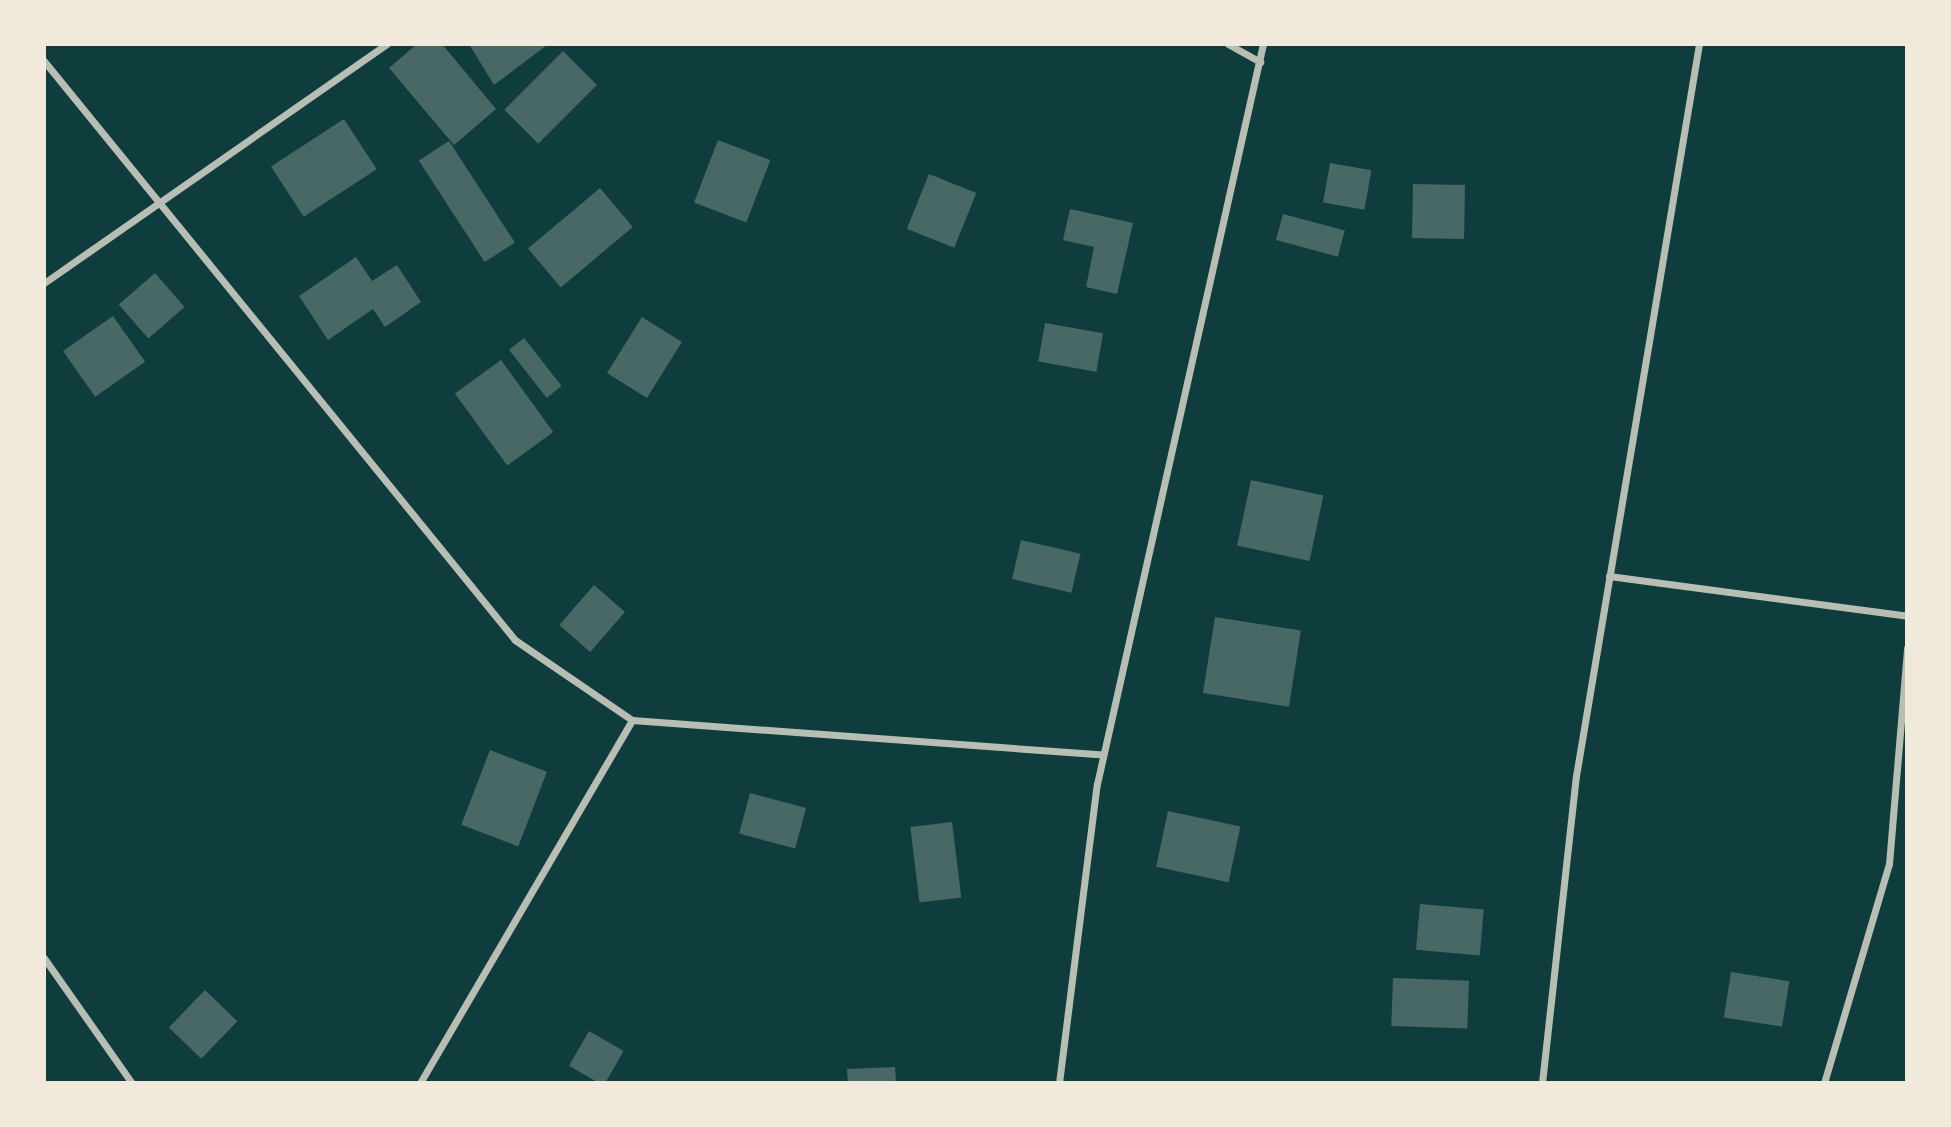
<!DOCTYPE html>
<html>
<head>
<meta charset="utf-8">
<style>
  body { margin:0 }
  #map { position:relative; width:1951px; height:1127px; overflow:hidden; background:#0f3d3e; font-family:"PT Serif",serif }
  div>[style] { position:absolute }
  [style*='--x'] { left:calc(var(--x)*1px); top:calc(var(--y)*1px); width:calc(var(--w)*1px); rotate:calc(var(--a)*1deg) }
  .building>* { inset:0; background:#486865; transform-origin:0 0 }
  .minor>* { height:7px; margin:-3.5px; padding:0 3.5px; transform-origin:3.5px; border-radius:3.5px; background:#b8beb3 }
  span { translate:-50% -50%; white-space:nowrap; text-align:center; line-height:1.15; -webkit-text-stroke:5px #f1e9da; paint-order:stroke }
  .frame { position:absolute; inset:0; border:46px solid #f1e9da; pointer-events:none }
</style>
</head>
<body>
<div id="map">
  <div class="building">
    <i style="clip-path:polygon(417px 44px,442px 44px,496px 109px,454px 145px,389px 68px)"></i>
    <i style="clip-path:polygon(469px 44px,546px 44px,547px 45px,494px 85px)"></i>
    <i style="left:563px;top:51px;width:48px;height:83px;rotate:45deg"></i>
    <i style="left:344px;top:119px;width:60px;height:87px;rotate:57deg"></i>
    <i style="left:718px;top:140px;width:56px;height:67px;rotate:21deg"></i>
    <i style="left:449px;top:141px;width:121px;height:36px;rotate:57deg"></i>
    <i style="left:1330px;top:163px;width:42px;height:40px;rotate:10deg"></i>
    <i style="left:929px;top:174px;width:51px;height:59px;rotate:22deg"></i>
    <i style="left:1413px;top:184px;width:52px;height:54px;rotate:1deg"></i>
    <i style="left:600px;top:188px;width:51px;height:94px;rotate:50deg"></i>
    <i style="clip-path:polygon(1070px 209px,1133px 223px,1117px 294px,1086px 287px,1094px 247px,1063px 240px)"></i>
    <i style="left:1283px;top:214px;width:64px;height:27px;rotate:15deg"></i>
    <i style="clip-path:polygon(356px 257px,372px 281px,397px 265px,421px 302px,385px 327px,373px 309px,328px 340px,299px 296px)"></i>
    <i style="left:155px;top:273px;width:45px;height:48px;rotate:49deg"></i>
    <i style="left:113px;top:316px;width:56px;height:61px;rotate:55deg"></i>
    <i style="left:642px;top:317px;width:47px;height:66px;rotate:32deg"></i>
    <i style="left:1045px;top:323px;width:59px;height:39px;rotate:10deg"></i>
    <i style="left:524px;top:338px;width:61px;height:19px;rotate:52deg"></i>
    <i style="left:501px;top:360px;width:89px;height:57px;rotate:54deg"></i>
    <i style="left:1251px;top:480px;width:74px;height:67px;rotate:12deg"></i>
    <i style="left:1021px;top:540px;width:61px;height:40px;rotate:13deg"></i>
    <i style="left:594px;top:585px;width:41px;height:53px;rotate:41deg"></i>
    <i style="left:1215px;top:617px;width:87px;height:77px;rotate:9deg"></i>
    <i style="left:490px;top:750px;width:61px;height:80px;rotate:21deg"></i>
    <i style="left:750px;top:793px;width:58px;height:42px;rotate:15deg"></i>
    <i style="left:1168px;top:811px;width:74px;height:57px;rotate:12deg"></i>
    <i style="left:952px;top:822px;width:76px;height:42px;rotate:83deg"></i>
    <i style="left:1420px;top:904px;width:64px;height:46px;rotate:5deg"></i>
    <i style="left:1731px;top:972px;width:59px;height:46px;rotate:9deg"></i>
    <i style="left:1393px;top:978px;width:76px;height:48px;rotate:2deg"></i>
    <i style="left:205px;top:990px;width:45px;height:52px;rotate:44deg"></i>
    <i style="left:589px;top:1031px;width:40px;height:40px;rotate:30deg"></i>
    <i style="clip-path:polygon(895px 1067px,896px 1083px,848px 1083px,847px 1069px)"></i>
  </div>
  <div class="minor">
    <i style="--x:1228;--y:44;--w:37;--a:29"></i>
    <i style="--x:44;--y:61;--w:746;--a:50.87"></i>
    <i style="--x:515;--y:640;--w:142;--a:34.4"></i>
    <i style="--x:632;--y:720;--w:472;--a:4.2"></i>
    <i style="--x:44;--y:283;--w:418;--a:-34.9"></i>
    <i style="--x:1609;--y:576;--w:301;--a:7.6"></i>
    <i style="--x:44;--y:958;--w:153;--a:54.9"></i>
    <i style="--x:420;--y:1083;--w:420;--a:-59.7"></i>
    <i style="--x:1059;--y:1083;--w:301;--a:-82.8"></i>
    <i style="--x:1097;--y:784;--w:758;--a:-77.36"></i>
    <i style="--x:1542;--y:1083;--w:309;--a:-83.7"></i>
    <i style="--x:1576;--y:776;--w:742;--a:-80.46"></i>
    <i style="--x:1824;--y:1083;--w:228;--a:-73.5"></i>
    <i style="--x:1889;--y:864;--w:217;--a:-85.2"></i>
  </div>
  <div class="frame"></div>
</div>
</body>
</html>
